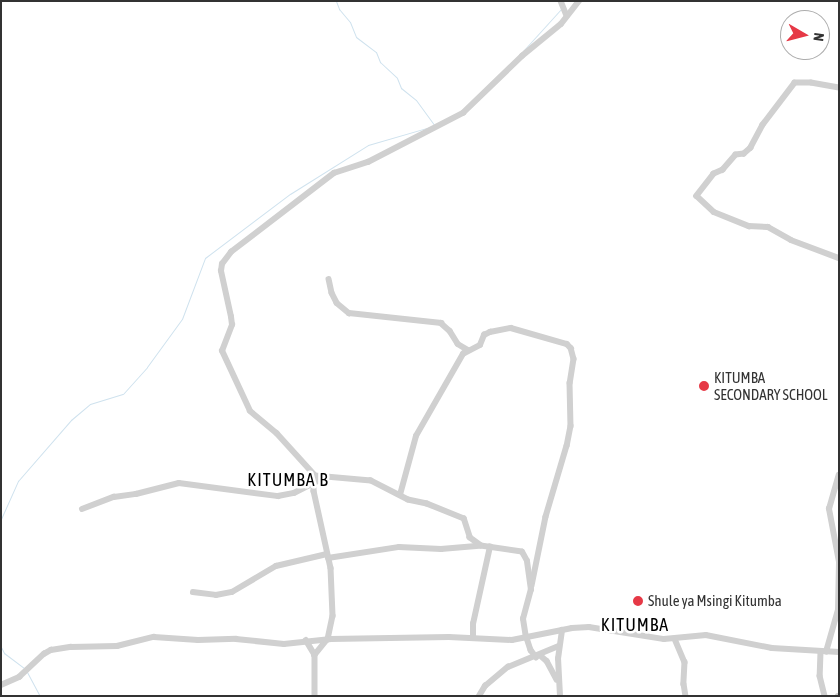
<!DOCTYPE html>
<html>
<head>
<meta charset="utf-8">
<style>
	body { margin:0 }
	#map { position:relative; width:840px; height:697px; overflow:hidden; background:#fff; font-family:"Asap Condensed",sans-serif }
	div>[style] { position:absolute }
	.stream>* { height:1px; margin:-0.5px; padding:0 0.5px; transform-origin:0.5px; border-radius:0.5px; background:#cfe2ee }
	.street>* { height:5.5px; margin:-2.75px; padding:0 2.75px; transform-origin:2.75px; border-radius:2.75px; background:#d0d0d0 }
	.dots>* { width:14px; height:14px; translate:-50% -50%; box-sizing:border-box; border:2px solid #fff; border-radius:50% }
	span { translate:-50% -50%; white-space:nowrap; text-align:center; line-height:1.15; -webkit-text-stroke:5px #fff; paint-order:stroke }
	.poi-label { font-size:15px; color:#333 }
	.left { translate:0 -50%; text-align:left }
	.quarter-label { font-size:18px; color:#000; letter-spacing:1px }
	.frame { position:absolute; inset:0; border:2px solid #333; pointer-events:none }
	.north { position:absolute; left:780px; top:10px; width:50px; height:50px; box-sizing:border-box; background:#fff; border:1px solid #adadad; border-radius:50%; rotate:98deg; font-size:14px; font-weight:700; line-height:20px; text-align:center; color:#333 }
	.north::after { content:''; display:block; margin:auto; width:18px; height:22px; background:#e63946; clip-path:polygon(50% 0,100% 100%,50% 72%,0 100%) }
</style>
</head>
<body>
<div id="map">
	<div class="stream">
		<i style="left:336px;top:1px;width:9px;rotate:69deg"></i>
		<i style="left:339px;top:9px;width:17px;rotate:50deg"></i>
		<i style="left:350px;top:22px;width:16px;rotate:68deg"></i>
		<i style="left:356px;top:37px;width:25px;rotate:37deg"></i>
		<i style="left:376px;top:52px;width:11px;rotate:68deg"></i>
		<i style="left:380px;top:62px;width:23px;rotate:43deg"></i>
		<i style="left:397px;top:78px;width:11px;rotate:68deg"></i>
		<i style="left:401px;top:88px;width:19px;rotate:39deg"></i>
		<i style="left:416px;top:100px;width:31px;rotate:54deg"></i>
		<i style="left:523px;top:51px;width:58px;rotate:-47.8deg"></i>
		<i style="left:1px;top:519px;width:42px;rotate:-65.9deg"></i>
		<i style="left:18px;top:481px;width:81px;rotate:-49deg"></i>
		<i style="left:71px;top:420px;width:25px;rotate:-40deg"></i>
		<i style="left:90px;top:404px;width:34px;rotate:-17deg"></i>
		<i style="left:123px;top:394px;width:36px;rotate:-48deg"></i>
		<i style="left:147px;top:367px;width:59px;rotate:-53.9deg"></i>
		<i style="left:182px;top:319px;width:65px;rotate:-69.3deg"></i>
		<i style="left:205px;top:258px;width:106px;rotate:-37deg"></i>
		<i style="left:290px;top:194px;width:92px;rotate:-32.1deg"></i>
		<i style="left:368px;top:145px;width:65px;rotate:-16.2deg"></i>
		<i style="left:1px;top:647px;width:7px;rotate:63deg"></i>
		<i style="left:4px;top:653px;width:26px;rotate:37deg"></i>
		<i style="left:27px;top:672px;width:27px;rotate:62deg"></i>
	</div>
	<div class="street">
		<i style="left:561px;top:1px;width:16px;rotate:68deg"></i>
		<i style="left:839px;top:88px;width:28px;rotate:-170deg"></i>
		<i style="left:811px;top:83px;width:16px;rotate:180deg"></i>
		<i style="left:795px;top:83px;width:53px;rotate:127.3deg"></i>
		<i style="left:763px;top:125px;width:26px;rotate:118deg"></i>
		<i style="left:751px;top:148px;width:9px;rotate:139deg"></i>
		<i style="left:744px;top:154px;width:8px;rotate:173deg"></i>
		<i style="left:736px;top:155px;width:20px;rotate:131deg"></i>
		<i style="left:723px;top:170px;width:10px;rotate:156deg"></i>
		<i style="left:714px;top:174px;width:28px;rotate:128deg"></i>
		<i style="left:697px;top:196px;width:23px;rotate:43deg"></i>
		<i style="left:714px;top:212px;width:38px;rotate:22deg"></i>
		<i style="left:749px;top:226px;width:19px;rotate:3deg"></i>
		<i style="left:768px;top:227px;width:26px;rotate:29deg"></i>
		<i style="left:791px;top:240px;width:51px;rotate:20.6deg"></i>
		<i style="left:329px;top:279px;width:14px;rotate:78deg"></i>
		<i style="left:332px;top:293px;width:11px;rotate:63deg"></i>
		<i style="left:337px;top:303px;width:16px;rotate:40deg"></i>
		<i style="left:349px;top:313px;width:93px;rotate:6.2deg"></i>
		<i style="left:441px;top:323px;width:12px;rotate:42deg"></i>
		<i style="left:450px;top:331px;width:15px;rotate:58deg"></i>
		<i style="left:458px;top:344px;width:12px;rotate:31deg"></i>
		<i style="left:314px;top:481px;width:10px;rotate:90deg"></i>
		<i style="left:314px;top:491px;width:79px;rotate:77.6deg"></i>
		<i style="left:331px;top:568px;width:48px;rotate:87.6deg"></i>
		<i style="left:333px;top:616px;width:24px;rotate:102deg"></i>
		<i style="left:328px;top:639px;width:21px;rotate:129deg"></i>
		<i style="left:400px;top:495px;width:61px;rotate:-74.8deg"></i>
		<i style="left:416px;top:436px;width:95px;rotate:-60.2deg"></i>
		<i style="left:463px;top:354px;width:19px;rotate:-28deg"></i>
		<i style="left:480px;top:345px;width:11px;rotate:-68deg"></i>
		<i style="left:484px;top:335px;width:7px;rotate:-27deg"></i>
		<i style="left:490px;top:332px;width:21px;rotate:-11deg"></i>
		<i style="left:511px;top:328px;width:58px;rotate:15.9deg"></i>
		<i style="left:567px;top:344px;width:6px;rotate:45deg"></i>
		<i style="left:571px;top:348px;width:11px;rotate:75deg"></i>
		<i style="left:574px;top:359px;width:24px;rotate:99deg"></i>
		<i style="left:570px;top:383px;width:43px;rotate:88.7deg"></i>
		<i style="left:571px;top:426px;width:20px;rotate:101deg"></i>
		<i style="left:567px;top:446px;width:74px;rotate:106.5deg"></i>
		<i style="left:546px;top:517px;width:70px;rotate:101.5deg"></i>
		<i style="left:82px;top:509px;width:34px;rotate:-21deg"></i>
		<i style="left:114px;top:497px;width:22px;rotate:-8deg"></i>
		<i style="left:136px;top:494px;width:44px;rotate:-14.3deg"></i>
		<i style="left:179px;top:483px;width:100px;rotate:7.5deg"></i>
		<i style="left:278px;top:496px;width:16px;rotate:-11deg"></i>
		<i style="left:294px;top:493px;width:33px;rotate:-27deg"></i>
		<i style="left:328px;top:558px;width:72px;rotate:-8.8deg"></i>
		<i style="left:399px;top:547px;width:42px;rotate:2.7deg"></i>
		<i style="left:441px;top:549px;width:38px;rotate:-5deg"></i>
		<i style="left:193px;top:592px;width:23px;rotate:7deg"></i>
		<i style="left:216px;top:595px;width:16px;rotate:-11deg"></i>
		<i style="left:232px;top:592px;width:51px;rotate:-30.6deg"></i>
		<i style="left:276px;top:566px;width:52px;rotate:-13.2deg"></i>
		<i style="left:473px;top:638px;width:14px;rotate:-90deg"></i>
		<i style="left:473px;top:624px;width:79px;rotate:-77.6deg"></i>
		<i style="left:526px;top:638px;width:19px;rotate:-99deg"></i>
		<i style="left:523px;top:619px;width:30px;rotate:-75deg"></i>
		<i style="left:531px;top:590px;width:29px;rotate:-98deg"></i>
		<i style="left:527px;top:561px;width:10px;rotate:-119deg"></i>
		<i style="left:522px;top:552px;width:41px;rotate:-171.7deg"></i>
		<i style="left:481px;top:546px;width:14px;rotate:-144deg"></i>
		<i style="left:470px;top:538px;width:20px;rotate:-108deg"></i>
		<i style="left:464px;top:519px;width:40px;rotate:-158deg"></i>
		<i style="left:427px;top:504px;width:19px;rotate:-168deg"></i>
		<i style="left:408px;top:500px;width:42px;rotate:-152.8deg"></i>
		<i style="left:371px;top:481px;width:56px;rotate:-174.9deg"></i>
		<i style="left:315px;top:476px;width:57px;rotate:-132.1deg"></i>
		<i style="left:277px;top:434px;width:35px;rotate:-140deg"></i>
		<i style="left:250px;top:411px;width:66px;rotate:-115deg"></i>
		<i style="left:222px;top:351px;width:28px;rotate:-69deg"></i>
		<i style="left:232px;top:325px;width:8px;rotate:-97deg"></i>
		<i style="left:231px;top:317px;width:47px;rotate:-102.3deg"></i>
		<i style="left:221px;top:271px;width:7px;rotate:-82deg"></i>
		<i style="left:222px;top:264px;width:15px;rotate:-53deg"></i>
		<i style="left:231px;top:252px;width:130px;rotate:-37.5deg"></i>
		<i style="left:334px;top:173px;width:36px;rotate:-18deg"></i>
		<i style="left:368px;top:162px;width:107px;rotate:-27.3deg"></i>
		<i style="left:463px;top:113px;width:82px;rotate:-44deg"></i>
		<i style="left:522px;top:56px;width:50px;rotate:-39.4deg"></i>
		<i style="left:561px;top:24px;width:29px;rotate:-52deg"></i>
		<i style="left:527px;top:638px;width:13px;rotate:72deg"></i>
		<i style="left:531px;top:650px;width:9px;rotate:54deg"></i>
		<i style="left:675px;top:639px;width:25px;rotate:67deg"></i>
		<i style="left:685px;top:662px;width:22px;rotate:93deg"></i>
		<i style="left:684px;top:684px;width:12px;rotate:81deg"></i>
		<i style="left:306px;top:640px;width:17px;rotate:59deg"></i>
		<i style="left:315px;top:655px;width:41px;rotate:90deg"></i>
		<i style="left:821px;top:652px;width:24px;rotate:92deg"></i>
		<i style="left:820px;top:676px;width:21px;rotate:76deg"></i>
		<i style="left:826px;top:652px;width:44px;rotate:-74.1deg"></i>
		<i style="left:838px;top:610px;width:48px;rotate:-88.8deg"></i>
		<i style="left:839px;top:562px;width:54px;rotate:-100.7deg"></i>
		<i style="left:829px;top:509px;width:35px;rotate:-74deg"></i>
		<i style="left:540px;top:655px;width:9px;rotate:41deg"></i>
		<i style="left:547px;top:661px;width:21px;rotate:62deg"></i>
		<i style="left:1px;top:685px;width:20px;rotate:-24deg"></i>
		<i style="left:19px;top:677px;width:34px;rotate:-43deg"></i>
		<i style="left:44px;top:654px;width:8px;rotate:-30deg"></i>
		<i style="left:51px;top:650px;width:20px;rotate:-9deg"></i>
		<i style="left:71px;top:647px;width:46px;rotate:-1.2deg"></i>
		<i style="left:117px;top:646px;width:38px;rotate:-14deg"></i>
		<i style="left:154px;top:637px;width:44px;rotate:3.9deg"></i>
		<i style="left:198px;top:640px;width:38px;rotate:-2deg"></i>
		<i style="left:236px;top:639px;width:48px;rotate:5.9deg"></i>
		<i style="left:284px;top:644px;width:47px;rotate:-6.1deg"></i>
		<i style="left:331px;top:639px;width:118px;rotate:-1deg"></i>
		<i style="left:449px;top:637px;width:63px;rotate:2.7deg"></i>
		<i style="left:512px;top:640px;width:61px;rotate:-11.3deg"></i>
		<i style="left:572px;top:628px;width:17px;rotate:-3deg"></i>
		<i style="left:589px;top:627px;width:76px;rotate:9.1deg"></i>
		<i style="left:664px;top:639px;width:42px;rotate:-5.4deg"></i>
		<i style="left:706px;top:635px;width:67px;rotate:11.1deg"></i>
		<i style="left:772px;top:648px;width:67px;rotate:3.4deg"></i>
		<i style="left:479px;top:696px;width:12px;rotate:-59deg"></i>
		<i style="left:485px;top:686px;width:30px;rotate:-40deg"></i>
		<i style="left:508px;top:667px;width:55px;rotate:-22.4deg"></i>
		<i style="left:560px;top:696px;width:37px;rotate:-93deg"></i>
		<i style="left:558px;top:659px;width:29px;rotate:-82deg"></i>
		<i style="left:838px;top:696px;width:1px"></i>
	</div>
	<div class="dots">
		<i style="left:704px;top:386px;background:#e63946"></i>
		<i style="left:638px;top:601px;background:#e63946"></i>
	</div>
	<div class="poi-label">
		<span class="left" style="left:714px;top:386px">KITUMBA<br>SECONDARY SCHOOL</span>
		<span class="left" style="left:648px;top:601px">Shule ya Msingi Kitumba</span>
	</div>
	<div class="quarter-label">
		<span style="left:288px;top:480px">KITUMBA B</span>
		<span style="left:635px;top:625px">KITUMBA</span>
	</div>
	<div class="frame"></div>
	<div class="north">N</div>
</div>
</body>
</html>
